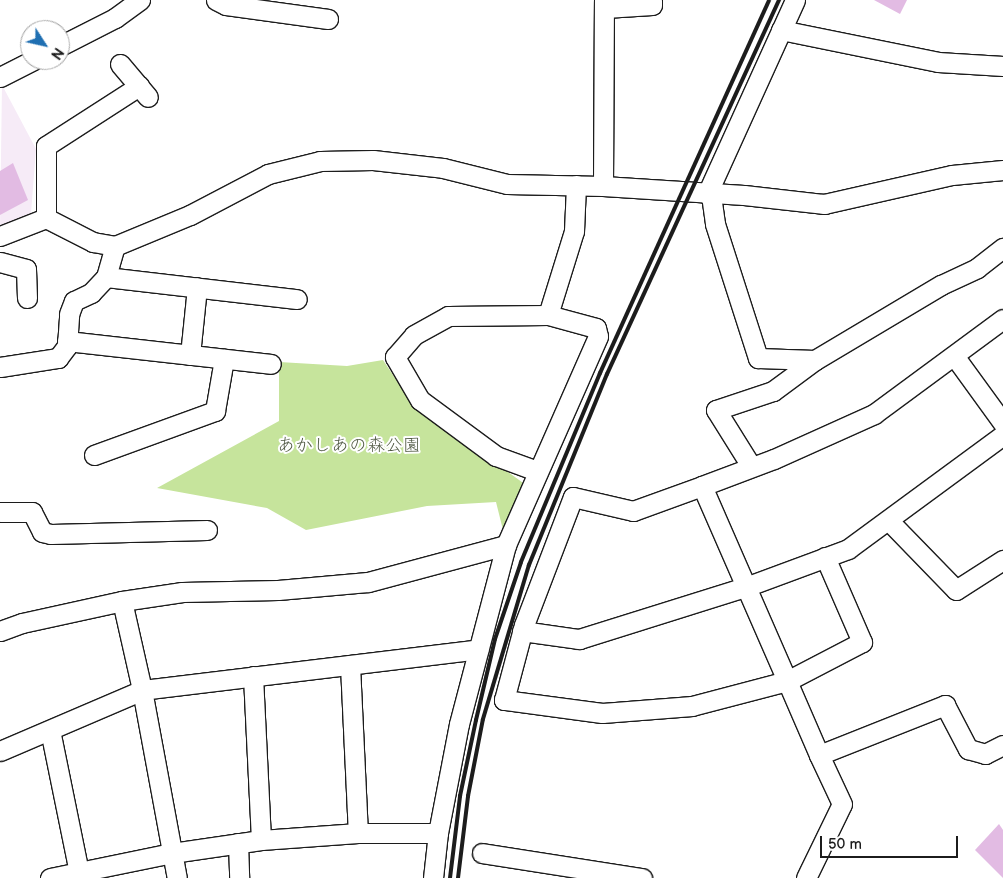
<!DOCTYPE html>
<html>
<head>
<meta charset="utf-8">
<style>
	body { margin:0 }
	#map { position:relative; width:1003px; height:878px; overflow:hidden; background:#fff; font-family:"Balsamiq Sans","Klee One",sans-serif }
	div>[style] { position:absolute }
	.built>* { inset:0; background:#f6ebf7 }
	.green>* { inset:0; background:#c6e49c }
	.building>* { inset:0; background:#e2bbe3 }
	.roads { filter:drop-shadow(1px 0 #1c1c1c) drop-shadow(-1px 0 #1c1c1c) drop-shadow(0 1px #1c1c1c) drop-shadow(0 -1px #1c1c1c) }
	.minor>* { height:19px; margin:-9.5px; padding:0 9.5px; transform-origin:9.5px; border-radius:9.5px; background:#fff }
	.rail>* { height:4px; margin:-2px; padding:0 2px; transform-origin:2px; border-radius:2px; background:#1c1c1c }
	span { translate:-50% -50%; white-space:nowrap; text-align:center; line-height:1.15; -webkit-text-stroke:4px #fff; paint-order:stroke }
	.park-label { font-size:18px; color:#4f5842 }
	.north { position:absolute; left:20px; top:20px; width:50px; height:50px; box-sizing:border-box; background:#fff; border:1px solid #a4a4a4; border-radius:50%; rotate:125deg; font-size:14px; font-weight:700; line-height:20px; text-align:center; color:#1c1c1c }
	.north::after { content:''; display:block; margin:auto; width:18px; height:22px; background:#1f6fb2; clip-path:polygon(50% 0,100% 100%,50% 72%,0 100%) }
	.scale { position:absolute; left:820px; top:836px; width:138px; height:22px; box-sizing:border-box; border:2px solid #1c1c1c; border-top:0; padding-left:6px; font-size:15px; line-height:18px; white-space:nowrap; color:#1c1c1c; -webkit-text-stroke:4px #fff; paint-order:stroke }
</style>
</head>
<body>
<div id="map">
	<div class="built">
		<i style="clip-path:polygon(2px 85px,36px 149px,31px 213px,0 227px)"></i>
	</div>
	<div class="green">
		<i style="clip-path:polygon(383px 360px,411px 402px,526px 485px,503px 530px,496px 502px,427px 506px,306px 530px,267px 508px,157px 488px,279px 421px,279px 362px,347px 366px)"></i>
	</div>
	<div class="building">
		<i style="clip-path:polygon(874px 0,907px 0,900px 14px)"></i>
		<i style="clip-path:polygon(13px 163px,28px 200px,0 215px,0 171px)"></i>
		<i style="clip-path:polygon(999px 824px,1003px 830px,1003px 878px,975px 850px)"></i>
	</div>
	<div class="roads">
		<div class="minor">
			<i style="left:216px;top:0;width:11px;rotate:27deg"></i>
			<i style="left:226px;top:5px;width:103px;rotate:7.8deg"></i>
			<i style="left:605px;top:8px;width:47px;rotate:-3.7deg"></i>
			<i style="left:652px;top:5px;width:5px;rotate:-90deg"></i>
			<i style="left:781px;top:30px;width:160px;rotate:11.5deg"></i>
			<i style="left:938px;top:62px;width:65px;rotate:3.5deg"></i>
			<i style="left:60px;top:46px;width:62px;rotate:-27deg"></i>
			<i style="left:115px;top:18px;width:31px;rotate:-36deg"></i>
			<i style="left:120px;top:64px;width:43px;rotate:49.7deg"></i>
			<i style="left:0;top:77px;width:37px;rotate:-27deg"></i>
			<i style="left:603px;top:186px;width:186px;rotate:-89.7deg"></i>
			<i style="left:707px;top:194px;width:213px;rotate:-65.6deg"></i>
			<i style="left:711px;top:195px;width:29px;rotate:82deg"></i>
			<i style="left:715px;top:224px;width:141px;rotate:72.2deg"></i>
			<i style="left:758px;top:358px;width:57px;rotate:2deg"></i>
			<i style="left:815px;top:360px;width:147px;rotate:-30.8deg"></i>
			<i style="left:941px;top:285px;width:40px;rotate:-25deg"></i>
			<i style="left:977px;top:268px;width:33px;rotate:-38deg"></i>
			<i style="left:46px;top:218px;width:72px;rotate:-90deg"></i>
			<i style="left:46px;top:146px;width:111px;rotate:-32.8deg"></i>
			<i style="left:0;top:236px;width:49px;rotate:-21.4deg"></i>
			<i style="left:46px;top:218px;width:53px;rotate:27.1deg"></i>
			<i style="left:93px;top:242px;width:22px;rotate:10deg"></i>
			<i style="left:0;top:262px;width:27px;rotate:15deg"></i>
			<i style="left:26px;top:269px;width:29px;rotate:88deg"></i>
			<i style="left:106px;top:277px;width:192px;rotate:6.6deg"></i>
			<i style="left:67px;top:341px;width:205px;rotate:6.4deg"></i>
			<i style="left:190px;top:355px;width:68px;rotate:-84.1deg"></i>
			<i style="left:955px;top:357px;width:82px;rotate:54deg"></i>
			<i style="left:0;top:367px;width:59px;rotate:-8.8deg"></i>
			<i style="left:58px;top:358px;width:15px;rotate:-53deg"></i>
			<i style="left:67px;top:346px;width:32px;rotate:-86deg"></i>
			<i style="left:69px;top:314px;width:14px;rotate:-69deg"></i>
			<i style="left:74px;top:301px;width:19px;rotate:-25deg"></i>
			<i style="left:91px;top:293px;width:22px;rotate:-47deg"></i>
			<i style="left:106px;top:277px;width:32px;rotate:-74deg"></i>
			<i style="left:115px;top:246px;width:81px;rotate:-22.5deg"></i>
			<i style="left:190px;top:215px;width:88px;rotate:-27.7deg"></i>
			<i style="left:268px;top:174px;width:54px;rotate:-14deg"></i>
			<i style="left:320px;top:161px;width:53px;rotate:-1.1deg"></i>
			<i style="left:373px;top:160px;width:70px;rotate:6.5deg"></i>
			<i style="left:443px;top:168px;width:66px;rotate:14deg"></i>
			<i style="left:507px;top:184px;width:96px;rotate:1.2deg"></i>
			<i style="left:603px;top:186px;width:141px;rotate:3.7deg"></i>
			<i style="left:744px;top:195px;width:81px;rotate:6.4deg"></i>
			<i style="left:824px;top:204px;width:131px;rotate:-12.8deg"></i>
			<i style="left:952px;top:175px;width:51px;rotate:-5.6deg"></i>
			<i style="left:94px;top:455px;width:129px;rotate:-20deg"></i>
			<i style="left:215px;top:411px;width:53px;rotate:-80.2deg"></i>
			<i style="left:751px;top:466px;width:66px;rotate:-122deg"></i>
			<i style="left:716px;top:410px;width:60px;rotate:-18.4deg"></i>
			<i style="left:773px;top:391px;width:52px;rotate:-36.4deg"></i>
			<i style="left:537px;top:471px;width:44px;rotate:-159.9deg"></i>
			<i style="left:496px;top:456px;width:94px;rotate:-143.6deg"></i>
			<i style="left:420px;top:400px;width:50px;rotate:-120.2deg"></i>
			<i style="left:395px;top:357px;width:29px;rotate:-49deg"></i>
			<i style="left:414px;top:335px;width:39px;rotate:-29deg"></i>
			<i style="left:448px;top:316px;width:100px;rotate:-0.6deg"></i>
			<i style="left:702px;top:486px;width:213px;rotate:66.4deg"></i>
			<i style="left:787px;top:681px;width:98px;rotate:165.3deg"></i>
			<i style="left:692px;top:706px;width:90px;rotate:175.6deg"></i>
			<i style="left:602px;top:713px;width:99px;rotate:-172.4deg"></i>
			<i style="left:504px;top:700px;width:78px;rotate:-75.1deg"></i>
			<i style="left:524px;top:625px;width:137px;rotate:-69.1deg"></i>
			<i style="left:573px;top:497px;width:62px;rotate:13.1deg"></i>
			<i style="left:633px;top:511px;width:73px;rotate:-19.9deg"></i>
			<i style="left:702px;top:486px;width:77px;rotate:-20.6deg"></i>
			<i style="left:774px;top:459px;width:110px;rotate:-24.2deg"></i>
			<i style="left:874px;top:414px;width:160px;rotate:-36.4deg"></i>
			<i style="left:0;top:512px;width:32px"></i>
			<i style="left:32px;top:512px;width:22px;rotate:63deg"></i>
			<i style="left:42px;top:532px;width:9px;rotate:13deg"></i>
			<i style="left:51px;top:534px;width:156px;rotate:-1.5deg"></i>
			<i style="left:889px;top:521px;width:96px;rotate:45.8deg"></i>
			<i style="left:956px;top:590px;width:56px;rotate:-32.6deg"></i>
			<i style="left:825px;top:557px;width:93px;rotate:66.5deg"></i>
			<i style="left:862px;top:642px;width:85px;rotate:152.5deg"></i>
			<i style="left:787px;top:681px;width:81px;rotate:66.6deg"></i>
			<i style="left:819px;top:755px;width:136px;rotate:-21.6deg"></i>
			<i style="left:945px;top:705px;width:50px;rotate:62.4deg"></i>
			<i style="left:968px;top:749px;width:18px;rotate:16deg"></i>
			<i style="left:985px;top:754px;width:20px;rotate:-27deg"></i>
			<i style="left:122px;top:601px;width:91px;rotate:77.3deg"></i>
			<i style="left:142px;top:690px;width:191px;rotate:79.5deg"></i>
			<i style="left:0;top:631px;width:23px;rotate:-20deg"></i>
			<i style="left:22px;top:623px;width:102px;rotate:-12.4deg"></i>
			<i style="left:122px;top:601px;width:61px;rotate:-8.5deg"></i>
			<i style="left:182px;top:592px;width:96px;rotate:-1.2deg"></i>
			<i style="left:278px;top:590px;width:90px;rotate:-5.1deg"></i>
			<i style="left:368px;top:582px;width:143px;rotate:-15deg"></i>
			<i style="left:522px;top:631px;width:58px;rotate:8deg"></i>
			<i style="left:579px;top:639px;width:177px;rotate:-17.4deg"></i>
			<i style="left:748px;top:586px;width:107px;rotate:-20.3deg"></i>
			<i style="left:848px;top:549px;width:192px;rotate:-36.3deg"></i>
			<i style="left:350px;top:665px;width:168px;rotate:87.3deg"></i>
			<i style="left:253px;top:676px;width:164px;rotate:87.2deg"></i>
			<i style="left:50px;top:730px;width:151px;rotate:78.5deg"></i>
			<i style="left:0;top:751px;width:155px;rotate:-23.2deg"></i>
			<i style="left:142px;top:690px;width:339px;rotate:-6.9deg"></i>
			<i style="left:238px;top:843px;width:35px;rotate:88deg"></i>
			<i style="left:482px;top:853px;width:162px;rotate:8.9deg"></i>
			<i style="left:50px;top:878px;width:125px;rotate:-11.6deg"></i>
			<i style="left:172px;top:853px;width:90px;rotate:-8.3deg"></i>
			<i style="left:261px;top:840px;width:97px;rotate:-4.1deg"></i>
			<i style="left:358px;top:833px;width:80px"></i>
			<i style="left:433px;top:878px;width:45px;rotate:-83.7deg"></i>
			<i style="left:438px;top:833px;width:111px;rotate:-79.1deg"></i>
			<i style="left:459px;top:724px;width:185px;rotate:-75.3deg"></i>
			<i style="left:506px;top:545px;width:228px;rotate:-66.2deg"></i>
			<i style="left:598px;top:336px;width:8px;rotate:-104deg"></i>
			<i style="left:596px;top:328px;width:50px;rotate:-164.8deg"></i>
			<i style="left:548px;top:315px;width:88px;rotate:-72.8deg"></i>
			<i style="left:574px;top:231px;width:46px;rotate:-87.5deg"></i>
			<i style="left:806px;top:878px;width:82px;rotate:-64.1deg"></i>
			<i style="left:842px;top:804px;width:54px;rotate:-115.1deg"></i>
		</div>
	</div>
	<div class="rail">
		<i style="left:450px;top:878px;width:83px;rotate:-83deg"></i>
		<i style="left:460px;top:796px;width:78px;rotate:-78.1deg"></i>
		<i style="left:476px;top:720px;width:83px;rotate:-76.8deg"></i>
		<i style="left:495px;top:639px;width:81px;rotate:-71.3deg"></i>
		<i style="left:521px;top:562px;width:205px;rotate:-67.3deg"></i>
		<i style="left:600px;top:373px;width:409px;rotate:-65.6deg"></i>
		<i style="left:458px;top:878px;width:83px;rotate:-83deg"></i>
		<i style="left:468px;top:796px;width:78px;rotate:-79deg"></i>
		<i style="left:483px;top:719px;width:161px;rotate:-73.4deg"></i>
		<i style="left:529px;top:565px;width:206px;rotate:-67.8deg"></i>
		<i style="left:607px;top:374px;width:412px;rotate:-65.3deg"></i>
	</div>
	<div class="park-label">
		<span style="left:349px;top:446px">あかしあの森公園</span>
	</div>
	<div class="north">N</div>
	<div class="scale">50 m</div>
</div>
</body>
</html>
